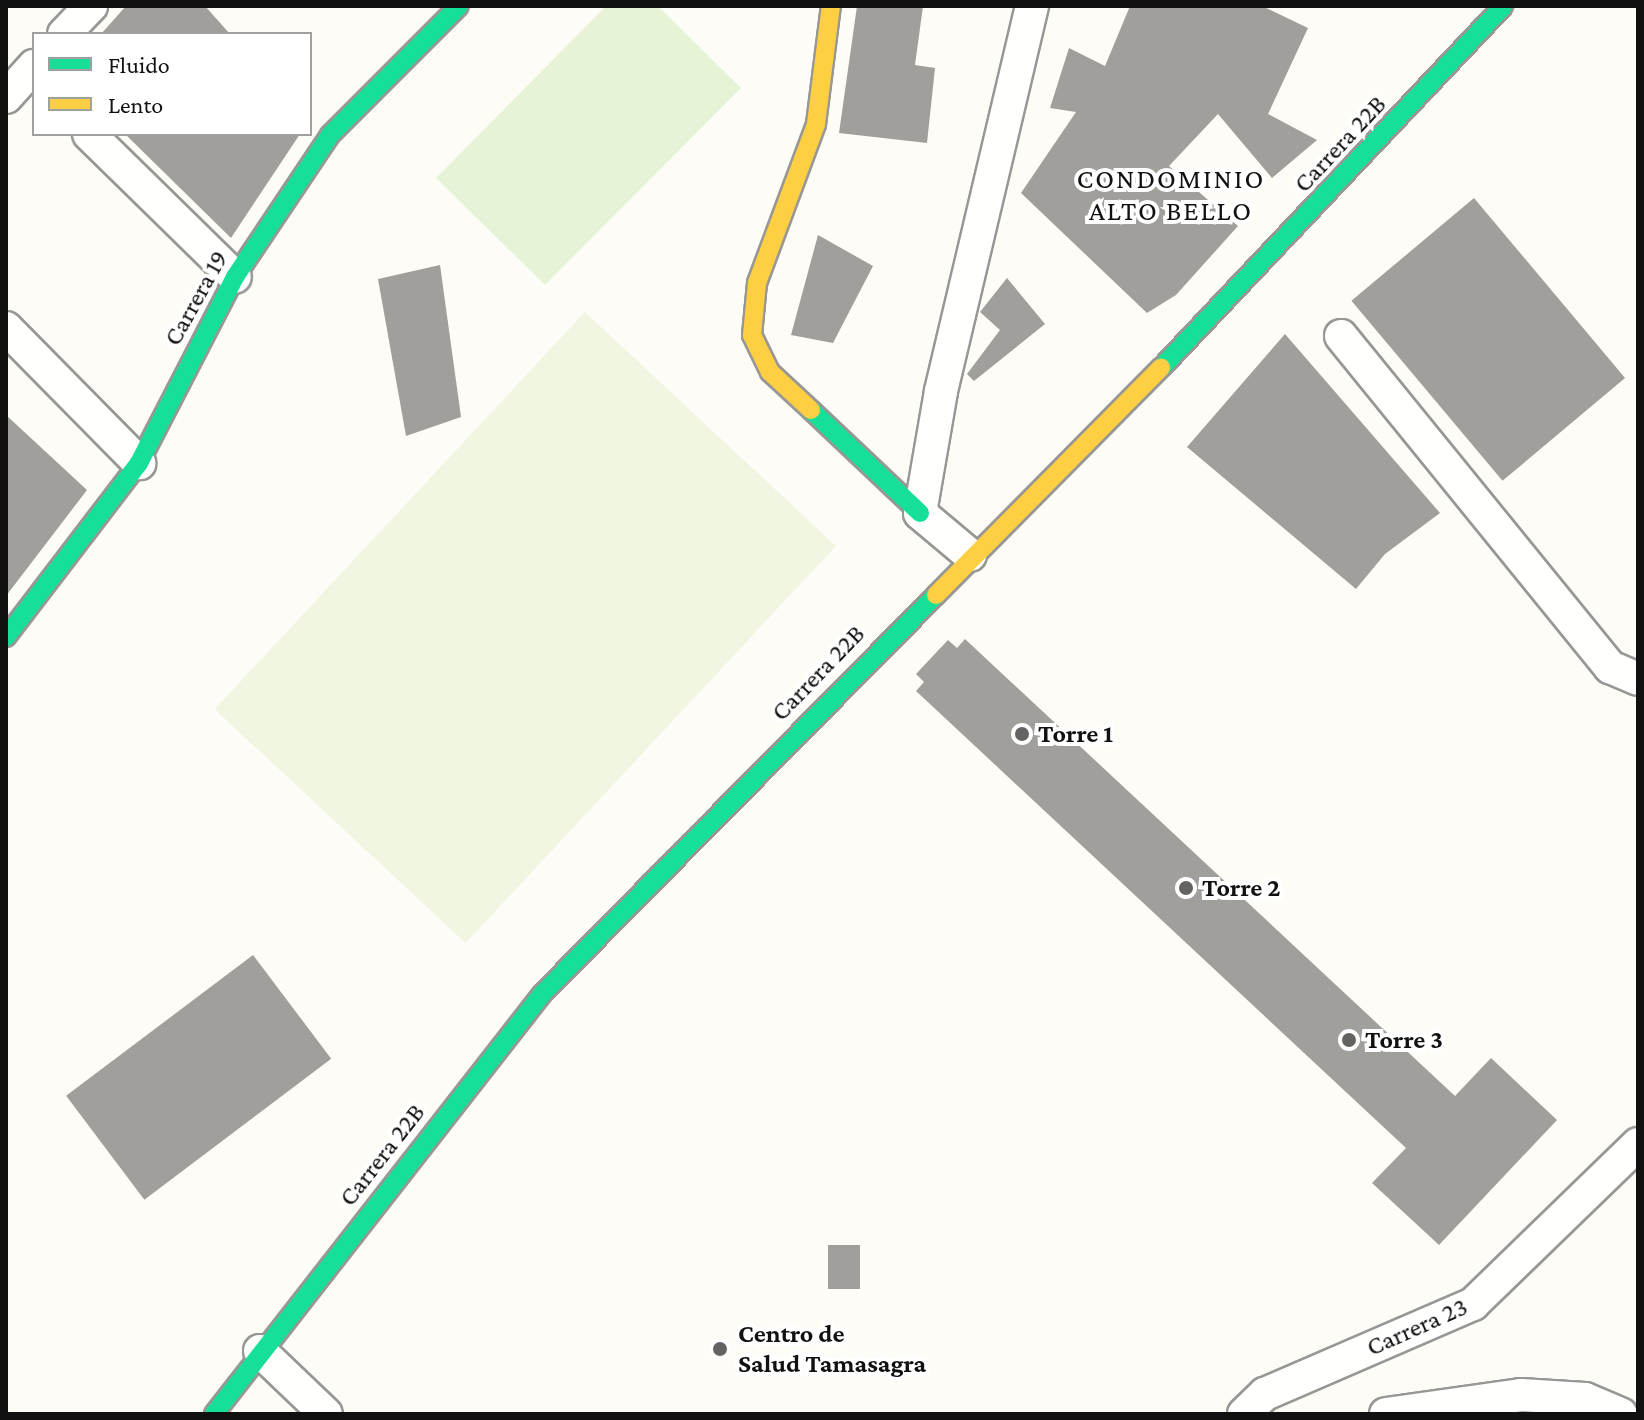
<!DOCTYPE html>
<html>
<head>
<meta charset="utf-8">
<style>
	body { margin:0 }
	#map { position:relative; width:1644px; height:1420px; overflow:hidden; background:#fdfcf7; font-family:"Crimson Pro",serif }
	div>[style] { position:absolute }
	.green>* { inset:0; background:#e7f3d7 }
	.pitch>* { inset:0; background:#f0f6e1; transform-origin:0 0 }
	.building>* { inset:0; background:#a19f9c; transform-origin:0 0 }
	.roads { filter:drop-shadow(2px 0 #979795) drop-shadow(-2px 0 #979795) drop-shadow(0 2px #979795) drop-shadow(0 -2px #979795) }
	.street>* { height:32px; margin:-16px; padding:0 16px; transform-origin:16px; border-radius:16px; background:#fffffe }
	.fast>* { height:18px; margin:-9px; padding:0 9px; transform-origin:9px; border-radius:9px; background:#16e098 }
	.slow>* { height:18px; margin:-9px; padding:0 9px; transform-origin:9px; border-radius:9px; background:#ffcf43 }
	.dots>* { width:22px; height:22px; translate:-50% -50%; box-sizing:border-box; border:4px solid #fff; border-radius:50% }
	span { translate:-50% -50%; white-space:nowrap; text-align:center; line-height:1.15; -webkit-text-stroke:8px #fff; paint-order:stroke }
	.street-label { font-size:26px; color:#111 }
	.poi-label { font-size:26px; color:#111; font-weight:700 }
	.left { translate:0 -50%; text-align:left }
	.neighbourhood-label { font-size:28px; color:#111; letter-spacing:2px }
	.frame { position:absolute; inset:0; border:8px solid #111; pointer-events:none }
	.legend { position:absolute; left:32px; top:32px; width:280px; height:104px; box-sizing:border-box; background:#fff; border:2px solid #a0a0a0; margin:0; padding:10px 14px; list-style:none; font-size:24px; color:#111 }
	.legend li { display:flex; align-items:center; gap:16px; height:40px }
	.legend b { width:40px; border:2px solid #a0a0a0 }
</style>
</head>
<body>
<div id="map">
	<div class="green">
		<i style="clip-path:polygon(606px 6px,658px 6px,741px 88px,545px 285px,436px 178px)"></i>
	</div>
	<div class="pitch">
		<i style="left:585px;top:312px;width:343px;height:543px;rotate:43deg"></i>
	</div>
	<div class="building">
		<i style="clip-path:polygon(126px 6px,205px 6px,230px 34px,101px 34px)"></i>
		<i style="clip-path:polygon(857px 6px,923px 6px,915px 65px,935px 68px,927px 143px,839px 133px)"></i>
		<i style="clip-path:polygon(1130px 6px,1262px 6px,1308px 28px,1268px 114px,1317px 140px,1272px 178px,1218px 114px,1169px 166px,1238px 226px,1176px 295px,1147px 313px,1021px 193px,1076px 112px,1050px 108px,1069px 48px,1105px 66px)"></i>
		<i style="clip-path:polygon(125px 134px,300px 134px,231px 238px)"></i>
		<i style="left:1474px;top:198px;width:235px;height:160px;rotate:50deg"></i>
		<i style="clip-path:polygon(818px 235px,873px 266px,833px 343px,791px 335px)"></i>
		<i style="clip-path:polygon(440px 265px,461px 417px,406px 436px,378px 279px)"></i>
		<i style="clip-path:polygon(1007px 278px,1045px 324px,974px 381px,967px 374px,1000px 330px,980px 312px)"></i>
		<i style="clip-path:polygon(1285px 334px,1440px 513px,1385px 554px,1356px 589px,1187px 447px)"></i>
		<i style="clip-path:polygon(6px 415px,87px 490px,6px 596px)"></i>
		<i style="clip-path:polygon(965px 639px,1455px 1096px,1491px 1058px,1557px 1120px,1439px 1245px,1372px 1183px,1406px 1148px,916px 691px,924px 682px,916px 674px,948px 640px,957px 648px)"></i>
		<i style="left:253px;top:955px;width:130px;height:234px;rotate:53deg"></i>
		<i style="left:828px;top:1245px;width:32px;height:44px"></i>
	</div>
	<div class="roads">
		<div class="street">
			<i style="left:64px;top:34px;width:39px;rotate:-46deg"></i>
			<i style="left:6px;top:97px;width:42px;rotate:-47.9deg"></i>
			<i style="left:89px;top:134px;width:204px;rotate:44.4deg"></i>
			<i style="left:6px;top:328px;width:190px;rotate:45.4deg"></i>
			<i style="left:1341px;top:336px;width:427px;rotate:50.9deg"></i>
			<i style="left:1610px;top:667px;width:30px;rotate:23deg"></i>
			<i style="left:970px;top:555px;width:65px;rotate:-140deg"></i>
			<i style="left:920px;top:513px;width:124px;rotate:-80.2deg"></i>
			<i style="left:941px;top:391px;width:396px;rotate:-76.7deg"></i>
			<i style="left:260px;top:1351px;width:91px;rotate:43.7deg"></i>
			<i style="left:1244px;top:1414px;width:29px;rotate:-44deg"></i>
			<i style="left:1265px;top:1394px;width:227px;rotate:-23.4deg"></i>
			<i style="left:1473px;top:1304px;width:230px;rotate:-44.1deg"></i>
			<i style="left:1386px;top:1414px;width:136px;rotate:-8deg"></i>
			<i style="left:1521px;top:1395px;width:64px;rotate:3.6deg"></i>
			<i style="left:1585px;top:1399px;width:39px;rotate:23deg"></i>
		</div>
		<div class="fast">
			<i style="left:1161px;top:368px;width:498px;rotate:-46.6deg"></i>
			<i style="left:811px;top:410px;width:150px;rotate:43.4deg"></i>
			<i style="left:6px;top:637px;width:219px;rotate:-52.6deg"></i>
			<i style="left:139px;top:463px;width:209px;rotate:-62.7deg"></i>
			<i style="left:235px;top:277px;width:171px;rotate:-56.2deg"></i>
			<i style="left:330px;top:135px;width:182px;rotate:-45deg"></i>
			<i style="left:214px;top:1414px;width:533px;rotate:-52.01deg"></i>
			<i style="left:542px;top:994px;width:561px;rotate:-45.36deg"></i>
		</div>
		<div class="slow">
			<i style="left:811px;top:410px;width:56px;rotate:-137.2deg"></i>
			<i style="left:770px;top:372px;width:41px;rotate:-115.9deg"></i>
			<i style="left:752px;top:335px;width:52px;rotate:-84.5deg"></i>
			<i style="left:757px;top:283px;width:170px;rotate:-69.6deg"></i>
			<i style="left:816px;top:124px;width:119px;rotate:-82.8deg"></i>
			<i style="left:936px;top:595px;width:320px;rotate:-45.3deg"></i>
		</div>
	</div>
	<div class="dots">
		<i style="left:1022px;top:734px;background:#646362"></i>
		<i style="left:1186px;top:888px;background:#646362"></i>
		<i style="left:1349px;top:1040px;background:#646362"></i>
		<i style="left:720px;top:1349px;background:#646362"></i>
	</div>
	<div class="street-label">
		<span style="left:1340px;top:144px;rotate:-47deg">Carrera 22B</span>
		<span style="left:196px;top:298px;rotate:-61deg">Carrera 19</span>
		<span style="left:818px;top:673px;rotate:-46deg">Carrera 22B</span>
		<span style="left:382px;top:1155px;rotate:-52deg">Carrera 22B</span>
		<span style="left:1417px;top:1327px;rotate:-24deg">Carrera 23</span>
	</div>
	<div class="poi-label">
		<span class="left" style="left:1038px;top:734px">Torre 1</span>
		<span class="left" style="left:1202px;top:888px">Torre 2</span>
		<span class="left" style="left:1365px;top:1040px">Torre 3</span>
		<span class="left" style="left:738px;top:1349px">Centro de<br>Salud Tamasagra</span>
	</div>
	<div class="neighbourhood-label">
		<span style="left:1171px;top:195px">CONDOMINIO<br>ALTO BELLO</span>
	</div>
	<div class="frame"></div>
	<ul class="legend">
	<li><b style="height:10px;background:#16e098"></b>Fluido</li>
	<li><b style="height:10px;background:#ffcf43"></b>Lento</li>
	</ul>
</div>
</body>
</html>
